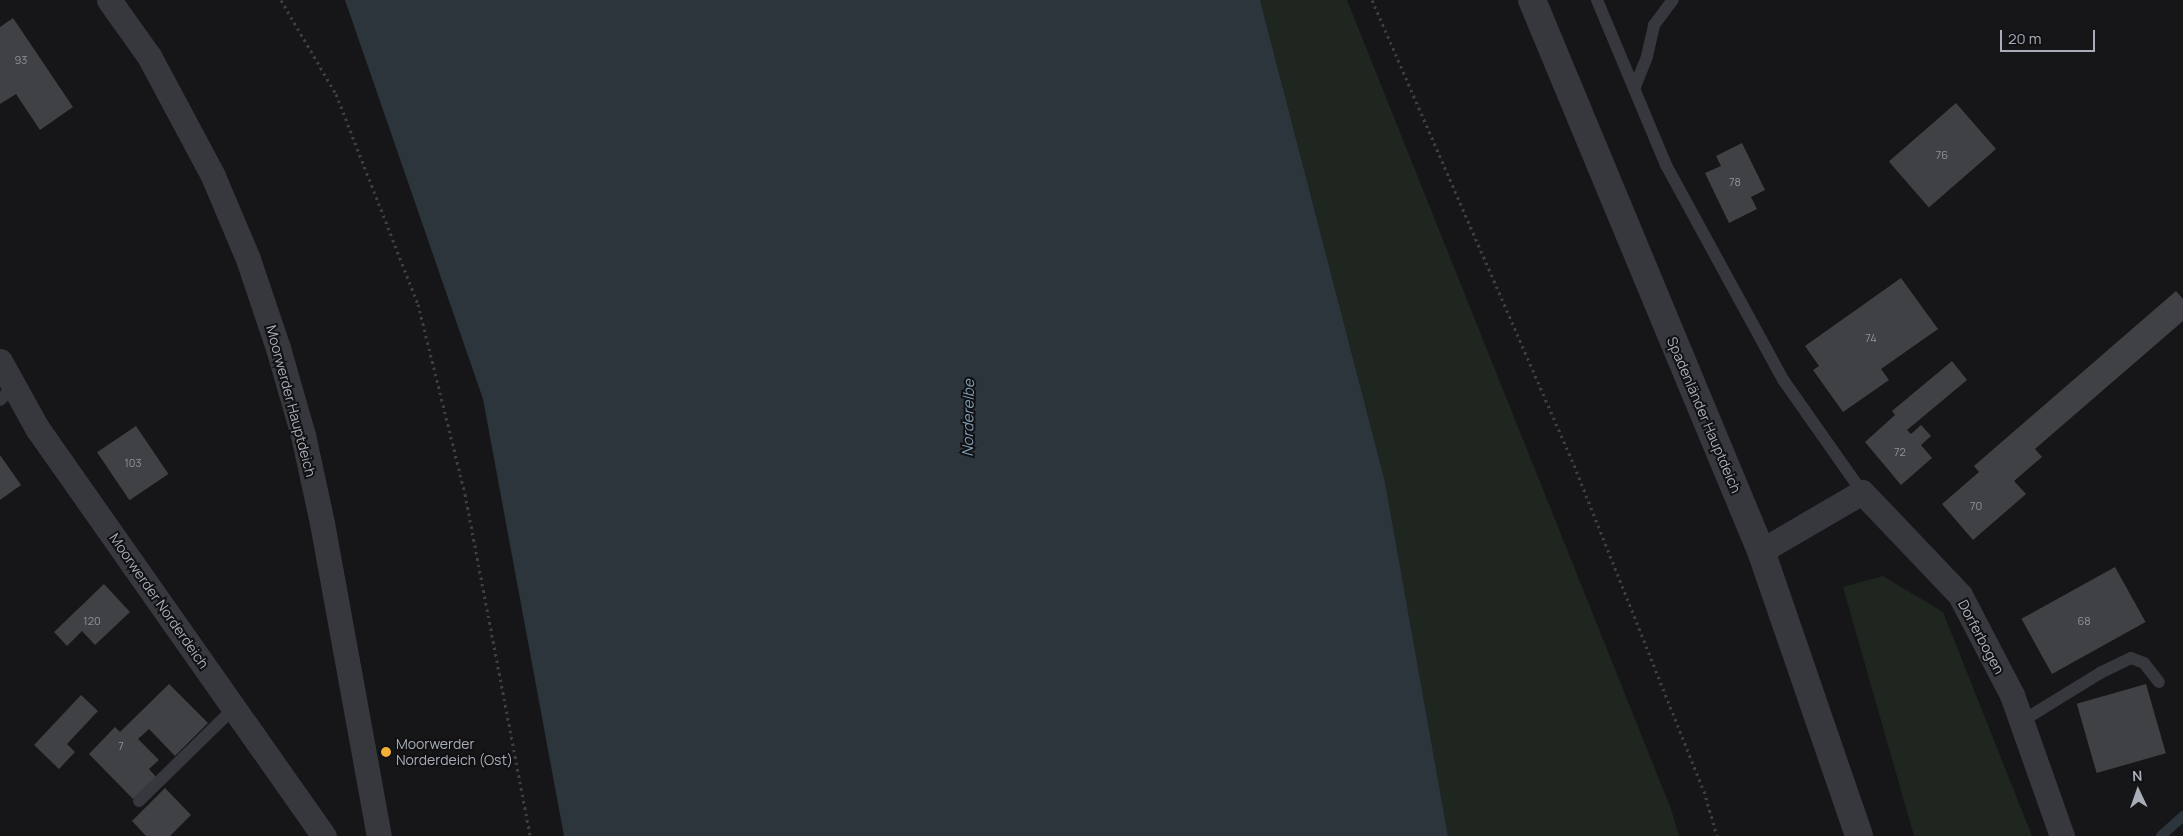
<!DOCTYPE html>
<html>
<head>
<meta charset="utf-8">
<style>
	body { margin:0 }
	#map { position:relative; width:2183px; height:836px; overflow:hidden; background:#161618; font-family:Manrope,sans-serif }
	div>[style] { position:absolute }
	.green>* { inset:0; background:#1e261f }
	.water>* { inset:0; background:#2c353c }
	.stream>* { height:10px; margin:-5px; padding:0 5px; transform-origin:5px; border-radius:5px; background:#2c353c }
	.building>* { inset:0; background:#404145; transform-origin:0 0 }
	.path>* { height:3px; margin-top:-1.5px; transform-origin:0; background:repeating-linear-gradient(90deg,#3d3f44 0 2.5px,transparent 0 6.5px) }
	.service>* { height:12px; margin:-6px; padding:0 6px; transform-origin:6px; border-radius:6px; background:#37383d }
	.minor>* { height:25px; margin:-12.5px; padding:0 12.5px; transform-origin:12.5px; border-radius:12.5px; background:#37383d }
	.tertiary>* { height:28px; margin:-14px; padding:0 14px; transform-origin:14px; border-radius:14px; background:#37383d }
	.dots>* { width:14px; height:14px; translate:-50% -50%; box-sizing:border-box; border:2px solid #111113; border-radius:50% }
	span { translate:-50% -50%; white-space:nowrap; text-align:center; line-height:1.15; -webkit-text-stroke:4px #111113; paint-order:stroke }
	.number-label { font-size:11px; color:#8e929b }
	.number-label span { -webkit-text-stroke-width:0 }
	.street-label { font-size:14px; color:#a8adb8 }
	.poi-label { font-size:14px; color:#a8adb8 }
	.left { translate:0 -50%; text-align:left }
	.water-label { font-size:15px; color:#7f9bb3; font-style:italic }
	.north { position:absolute; left:2113px; top:766px; width:50px; height:50px; -webkit-text-stroke:4px #111113; paint-order:stroke; rotate:357deg; font-size:14px; font-weight:700; line-height:20px; text-align:center; color:#a8adb8 }
	.north::after { content:''; display:block; margin:auto; width:18px; height:22px; background:#a8adb8; clip-path:polygon(50% 0,100% 100%,50% 72%,0 100%) }
	.scale { position:absolute; left:2000px; top:30px; width:95px; height:22px; box-sizing:border-box; border:2px solid #a8adb8; border-top:0; padding-left:6px; font-size:15px; line-height:18px; white-space:nowrap; color:#a8adb8; -webkit-text-stroke:4px #111113; paint-order:stroke }
</style>
</head>
<body>
<div id="map">
	<div class="green">
		<i style="clip-path:polygon(1260px 0,1347px 0,1671px 809px,1679px 836px,1448px 836px,1385px 482px)"></i>
		<i style="clip-path:polygon(1883px 576px,1943px 612px,2032px 836px,1914px 836px,1843px 587px)"></i>
	</div>
	<div class="water">
		<i style="clip-path:polygon(345px 0,1260px 0,1385px 482px,1448px 836px,564px 836px,483px 399px)"></i>
	</div>
	<div class="stream">
		<i style="left:2161px;top:836px;width:30px;rotate:-42deg"></i>
	</div>
	<div class="building">
		<i style="clip-path:polygon(13px 18px,73px 107px,40px 130px,16px 94px,0 104px,0 27px)"></i>
		<i style="left:1956px;top:103px;width:61px;height:89px;rotate:49deg"></i>
		<i style="clip-path:polygon(1742px 143px,1765px 190px,1751px 197px,1757px 209px,1729px 223px,1705px 173px,1721px 166px,1716px 156px)"></i>
		<i style="clip-path:polygon(1901px 278px,1938px 329px,1881px 369px,1889px 380px,1843px 412px,1813px 370px,1819px 366px,1805px 346px)"></i>
		<i style="clip-path:polygon(2176px 291px,2183px 299px,2183px 321px,2035px 449px,2042px 457px,2014px 481px,2026px 494px,1973px 540px,1942px 504px,1979px 472px,1974px 466px)"></i>
		<i style="clip-path:polygon(1952px 361px,1967px 380px,1907px 430px,1911px 434px,1921px 425px,1931px 436px,1921px 445px,1932px 458px,1901px 485px,1865px 442px,1895px 415px,1892px 411px)"></i>
		<i style="left:136px;top:426px;width:58px;height:47px;rotate:56deg"></i>
		<i style="clip-path:polygon(0 455px,21px 485px,0 500px)"></i>
		<i style="left:2115px;top:567px;width:63px;height:107px;rotate:61deg"></i>
		<i style="clip-path:polygon(104px 584px,130px 612px,95px 645px,82px 631px,67px 646px,54px 632px)"></i>
		<i style="clip-path:polygon(169px 684px,208px 723px,175px 756px,149px 729px,138px 739px,159px 760px,149px 769px,156px 777px,133px 799px,89px 754px,115px 727px,120px 732px)"></i>
		<i style="left:2146px;top:684px;width:72px;height:72px;rotate:74deg"></i>
		<i style="clip-path:polygon(81px 695px,98px 711px,67px 744px,75px 752px,59px 769px,34px 745px)"></i>
		<i style="clip-path:polygon(165px 788px,191px 815px,170px 836px,146px 836px,132px 821px)"></i>
	</div>
	<div class="path">
		<i style="left:281px;top:0;width:109px;rotate:59.7deg"></i>
		<i style="left:336px;top:94px;width:225px;rotate:68.7deg"></i>
		<i style="left:418px;top:304px;width:196px;rotate:76.1deg"></i>
		<i style="left:465px;top:494px;width:348px;rotate:79.2deg"></i>
		<i style="left:1372px;top:0;width:507px;rotate:66.52deg"></i>
		<i style="left:1574px;top:465px;width:351px;rotate:68.3deg"></i>
		<i style="left:1704px;top:791px;width:47px;rotate:73.9deg"></i>
	</div>
	<div class="service">
		<i style="left:1597px;top:0;width:179px;rotate:67.3deg"></i>
		<i style="left:1666px;top:165px;width:246px;rotate:61.4deg"></i>
		<i style="left:1784px;top:381px;width:136px;rotate:54.9deg"></i>
		<i style="left:1634px;top:89px;width:35px;rotate:-68deg"></i>
		<i style="left:1647px;top:56px;width:32px;rotate:-77deg"></i>
		<i style="left:1654px;top:25px;width:31px;rotate:-53deg"></i>
		<i style="left:0;top:400px;width:20px;rotate:-45deg"></i>
		<i style="left:2022px;top:721px;width:92px;rotate:-31.6deg"></i>
		<i style="left:2100px;top:673px;width:34px;rotate:-26deg"></i>
		<i style="left:2131px;top:658px;width:14px;rotate:21deg"></i>
		<i style="left:2144px;top:663px;width:24px;rotate:52deg"></i>
		<i style="left:139px;top:801px;width:133px;rotate:-44.4deg"></i>
	</div>
	<div class="minor">
		<i style="left:109px;top:0;width:69px;rotate:54.5deg"></i>
		<i style="left:149px;top:56px;width:136px;rotate:61.9deg"></i>
		<i style="left:213px;top:176px;width:90px;rotate:67.1deg"></i>
		<i style="left:248px;top:259px;width:94px;rotate:71.4deg"></i>
		<i style="left:278px;top:348px;width:91px;rotate:74deg"></i>
		<i style="left:303px;top:435px;width:90px;rotate:77.8deg"></i>
		<i style="left:322px;top:523px;width:318px;rotate:79.7deg"></i>
		<i style="left:0;top:361px;width:77px;rotate:61.1deg"></i>
		<i style="left:37px;top:428px;width:499px;rotate:54.9deg"></i>
		<i style="left:1761px;top:551px;width:117px;rotate:-30.3deg"></i>
		<i style="left:1862px;top:492px;width:142px;rotate:46.4deg"></i>
		<i style="left:1960px;top:595px;width:113px;rotate:62.5deg"></i>
		<i style="left:2012px;top:695px;width:150px;rotate:70.5deg"></i>
	</div>
	<div class="tertiary">
		<i style="left:1532px;top:0;width:597px;rotate:67.43deg"></i>
		<i style="left:1761px;top:551px;width:301px;rotate:71deg"></i>
	</div>
	<div class="dots">
		<i style="left:386px;top:752px;background:#f2b134"></i>
	</div>
	<div class="number-label">
		<span style="left:21px;top:60px">93</span>
		<span style="left:1942px;top:155px">76</span>
		<span style="left:1735px;top:182px">78</span>
		<span style="left:1871px;top:338px">74</span>
		<span style="left:1900px;top:452px">72</span>
		<span style="left:133px;top:463px">103</span>
		<span style="left:1976px;top:506px">70</span>
		<span style="left:92px;top:621px">120</span>
		<span style="left:2084px;top:621px">68</span>
		<span style="left:121px;top:746px">7</span>
	</div>
	<div class="street-label">
		<span style="left:291px;top:401px;rotate:75deg">Moorwerder Hauptdeich</span>
		<span style="left:1704px;top:415px;rotate:67deg">Spadenländer Hauptdeich</span>
		<span style="left:159px;top:601px;rotate:55deg">Moorwerder Norderdeich</span>
		<span style="left:1981px;top:637px;rotate:62deg">Dorferbogen</span>
	</div>
	<div class="poi-label">
		<span class="left" style="left:396px;top:752px">Moorwerder<br>Norderdeich (Ost)</span>
	</div>
	<div class="water-label">
		<span style="left:968px;top:418px;rotate:-89deg">Norderelbe</span>
	</div>
	<div class="north">N</div>
	<div class="scale">20 m</div>
</div>
</body>
</html>
